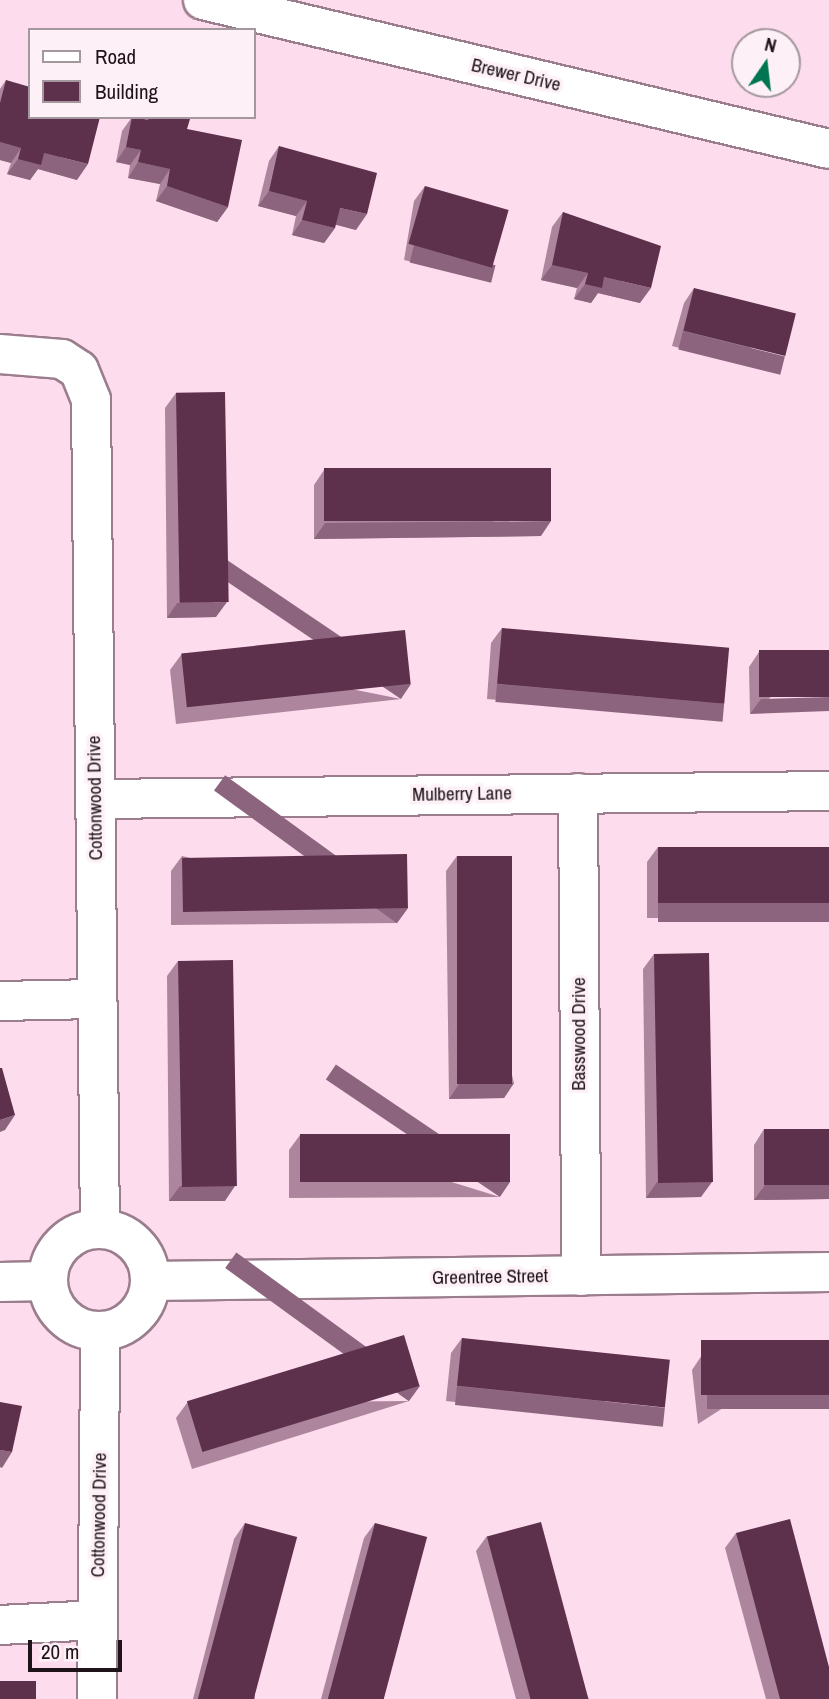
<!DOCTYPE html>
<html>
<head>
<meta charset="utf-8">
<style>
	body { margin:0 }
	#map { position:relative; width:829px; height:1699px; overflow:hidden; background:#fddcee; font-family:"Archivo Narrow",sans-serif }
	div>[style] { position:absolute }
	.roads { filter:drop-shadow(2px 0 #9b7e8e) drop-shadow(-2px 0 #9b7e8e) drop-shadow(0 2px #9b7e8e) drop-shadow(0 -2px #9b7e8e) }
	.minor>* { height:38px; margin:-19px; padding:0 19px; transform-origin:19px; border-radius:19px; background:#fff }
	.minor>.ring { margin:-19px; padding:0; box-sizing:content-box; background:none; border:38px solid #fff; border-radius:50% }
	.wall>* { inset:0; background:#ad869d }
	.shaded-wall>* { inset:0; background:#8d647d; transform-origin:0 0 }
	.building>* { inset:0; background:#5d304c; transform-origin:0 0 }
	span { translate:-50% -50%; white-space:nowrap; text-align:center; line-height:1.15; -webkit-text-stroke:7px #fdf0f7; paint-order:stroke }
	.street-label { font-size:19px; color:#1e1319 }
	.legend { position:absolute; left:28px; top:28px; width:228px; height:91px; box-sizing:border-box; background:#fdf0f7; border:2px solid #a4989e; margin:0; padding:9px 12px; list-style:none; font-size:21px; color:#1e1319 }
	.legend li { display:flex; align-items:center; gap:14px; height:35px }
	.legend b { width:35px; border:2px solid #a4989e }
	.north { position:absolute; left:731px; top:28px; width:70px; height:70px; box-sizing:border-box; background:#fdf0f7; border:2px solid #a4989e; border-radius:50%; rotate:14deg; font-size:19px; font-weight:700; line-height:28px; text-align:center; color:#1e1319 }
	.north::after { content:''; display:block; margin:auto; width:24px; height:32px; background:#007551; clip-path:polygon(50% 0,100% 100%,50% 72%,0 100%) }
	.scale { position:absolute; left:28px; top:1640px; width:94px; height:32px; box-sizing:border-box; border:4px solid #1e1319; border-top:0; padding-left:9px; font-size:21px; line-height:24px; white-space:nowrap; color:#1e1319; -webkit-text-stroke:5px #fdf0f7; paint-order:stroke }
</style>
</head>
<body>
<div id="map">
	<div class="roads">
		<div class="minor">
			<i style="left:203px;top:0;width:643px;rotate:13.39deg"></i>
			<i style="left:0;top:354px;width:62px;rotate:4.6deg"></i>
			<i style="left:62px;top:359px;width:20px;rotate:33deg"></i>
			<i style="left:79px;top:370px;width:32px;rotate:68deg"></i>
			<i style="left:91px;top:400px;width:829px;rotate:89.38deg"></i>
			<i style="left:578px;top:793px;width:483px;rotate:89.6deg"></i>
			<i style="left:95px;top:799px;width:734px;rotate:-0.62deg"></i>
			<i style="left:0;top:1001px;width:97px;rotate:-1.2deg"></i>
			<i class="ring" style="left:48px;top:1229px;width:64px;height:64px"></i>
			<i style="left:150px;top:1281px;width:679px;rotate:-0.76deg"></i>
			<i style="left:0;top:1282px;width:48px;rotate:-1.2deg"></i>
			<i style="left:0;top:1625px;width:98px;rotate:-2.9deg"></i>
			<i style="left:97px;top:1699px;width:368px;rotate:-89.5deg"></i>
		</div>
	</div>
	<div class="wall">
		<i style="clip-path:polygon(6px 80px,77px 180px,38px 169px,30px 180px,7px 174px,11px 163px,0 160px,0 89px)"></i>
		<i style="clip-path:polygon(132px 117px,144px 119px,145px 117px,183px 117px,187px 129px,228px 207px,217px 222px,156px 201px,160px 184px,128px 178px,130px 165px,116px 162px,122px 131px)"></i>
		<i style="clip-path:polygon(279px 146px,356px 230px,335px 224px,335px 228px,324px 243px,292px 235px,296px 216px,258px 206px,269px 161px)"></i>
		<i style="clip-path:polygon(425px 186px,486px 280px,404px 260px,414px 201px)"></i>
		<i style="clip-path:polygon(563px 212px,640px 303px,598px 293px,591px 303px,574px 299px,577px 288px,541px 280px,552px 227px)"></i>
		<i style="clip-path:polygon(694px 288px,774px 372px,672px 346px,684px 303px)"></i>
		<i style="clip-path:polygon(176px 393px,216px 617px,167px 618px,165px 408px)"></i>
		<i style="clip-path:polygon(324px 470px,541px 536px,314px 539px,314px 485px)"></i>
		<i style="clip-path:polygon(502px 628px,724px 704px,714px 719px,487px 699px,491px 643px)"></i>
		<i style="clip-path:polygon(829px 650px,750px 714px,749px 667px,759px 652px)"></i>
		<i style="clip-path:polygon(181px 655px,401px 699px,176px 724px,170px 670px)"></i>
		<i style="clip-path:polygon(658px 847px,829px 847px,829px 918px,647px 918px,647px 862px)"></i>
		<i style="clip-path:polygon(182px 856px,408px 908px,397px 923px,171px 925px,171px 871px)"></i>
		<i style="clip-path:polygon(457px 856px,514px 1083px,504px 1098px,449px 1099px,446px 871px)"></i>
		<i style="clip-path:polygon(654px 954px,701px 1197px,646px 1198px,643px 969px)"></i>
		<i style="clip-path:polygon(178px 961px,225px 1201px,169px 1201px,167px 976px)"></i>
		<i style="clip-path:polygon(764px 1129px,829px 1129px,829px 1199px,754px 1200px,754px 1145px)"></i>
		<i style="clip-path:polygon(300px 1135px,500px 1197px,289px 1198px,289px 1150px)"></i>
		<i style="clip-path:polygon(462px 1338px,655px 1424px,446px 1401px,451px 1353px)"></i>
		<i style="clip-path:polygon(829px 1340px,698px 1424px,692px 1370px,702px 1355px)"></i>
		<i style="clip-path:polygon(409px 1401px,192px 1469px,176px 1418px,187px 1403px)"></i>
		<i style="clip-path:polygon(245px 1523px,255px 1699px,193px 1699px,234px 1539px)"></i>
		<i style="clip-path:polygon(375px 1523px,384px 1699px,321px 1699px,364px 1538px)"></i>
		<i style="clip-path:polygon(736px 1533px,829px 1699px,766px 1699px,725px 1548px)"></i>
		<i style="clip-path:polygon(487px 1536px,589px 1699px,516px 1699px,476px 1551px)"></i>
	</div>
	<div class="shaded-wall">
		<i style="clip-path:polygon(0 142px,21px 148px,11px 163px,0 160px)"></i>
		<i style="clip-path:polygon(126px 147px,141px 150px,130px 165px,116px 162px)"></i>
		<i style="clip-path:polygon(44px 153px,88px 164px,77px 180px,38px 169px,30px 180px,7px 174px,18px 159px)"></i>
		<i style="clip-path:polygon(138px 162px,170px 169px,160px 184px,128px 178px)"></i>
		<i style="clip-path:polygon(167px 186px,228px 207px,217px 222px,156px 201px)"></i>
		<i style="clip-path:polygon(269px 191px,307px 201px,296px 216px,258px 206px)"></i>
		<i style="clip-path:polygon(340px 208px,367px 214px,356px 230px,329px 223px)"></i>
		<i style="clip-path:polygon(302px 220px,335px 228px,324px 243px,292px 235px)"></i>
		<i style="left:414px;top:245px;width:84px;height:18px;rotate:14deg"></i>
		<i style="clip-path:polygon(552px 265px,588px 273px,577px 288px,541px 280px)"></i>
		<i style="clip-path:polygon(604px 277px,651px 288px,640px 303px,598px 293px,591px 303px,574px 299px,585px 284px)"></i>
		<i style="left:683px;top:331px;width:105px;height:19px;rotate:14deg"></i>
		<i style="clip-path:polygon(551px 521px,541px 536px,314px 539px,325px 523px)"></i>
		<i style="clip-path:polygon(227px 602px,216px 617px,167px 618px,177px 603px)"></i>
		<i style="left:411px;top:684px;width:18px;height:225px;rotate:124deg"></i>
		<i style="left:497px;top:684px;width:228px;height:18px;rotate:5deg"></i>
		<i style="clip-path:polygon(829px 697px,829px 711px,750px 714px,761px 699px)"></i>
		<i style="left:658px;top:903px;width:171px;height:19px"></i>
		<i style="left:408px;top:908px;width:19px;height:226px;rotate:126deg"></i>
		<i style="clip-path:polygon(514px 1083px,504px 1098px,449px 1099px,459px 1084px)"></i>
		<i style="clip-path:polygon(15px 1115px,5px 1130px,0 1132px,0 1120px)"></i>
		<i style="left:510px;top:1182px;width:18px;height:210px;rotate:124deg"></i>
		<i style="clip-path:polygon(657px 1182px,712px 1182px,701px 1197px,646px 1198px)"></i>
		<i style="clip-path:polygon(829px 1184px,829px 1199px,754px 1200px,765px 1185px)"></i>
		<i style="clip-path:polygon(180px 1186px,235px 1186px,225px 1201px,169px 1201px)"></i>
		<i style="left:420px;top:1386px;width:19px;height:227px;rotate:126deg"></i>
		<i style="left:457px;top:1386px;width:209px;height:19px;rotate:6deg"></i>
		<i style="left:829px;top:1395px;width:14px;height:122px;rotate:90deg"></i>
		<i style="clip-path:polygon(0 1450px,12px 1452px,2px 1468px,0 1467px)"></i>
	</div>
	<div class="building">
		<i style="clip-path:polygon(6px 80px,30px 87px,30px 117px,100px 117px,88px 164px,44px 153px,41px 165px,18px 159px,21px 148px,0 142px,0 103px)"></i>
		<i style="clip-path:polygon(132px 117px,148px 120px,149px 117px,183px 117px,190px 119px,187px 129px,242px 140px,228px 207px,167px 186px,170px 169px,138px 162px,141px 150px,126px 147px)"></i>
		<i style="clip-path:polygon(279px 146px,377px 173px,367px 214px,340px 208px,335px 228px,302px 220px,307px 201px,269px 191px)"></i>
		<i style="left:425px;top:186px;width:87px;height:60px;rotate:16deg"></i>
		<i style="clip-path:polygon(563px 212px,661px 246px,651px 288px,604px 277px,602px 288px,585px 284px,588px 273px,552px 265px)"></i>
		<i style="left:694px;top:288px;width:105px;height:44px;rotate:14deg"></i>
		<i style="left:225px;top:392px;width:210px;height:49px;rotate:89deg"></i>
		<i style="left:551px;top:468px;width:53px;height:227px;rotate:90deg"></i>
		<i style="left:502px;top:628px;width:228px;height:56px;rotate:5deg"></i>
		<i style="left:405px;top:630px;width:54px;height:225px;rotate:84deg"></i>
		<i style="left:829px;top:650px;width:47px;height:70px;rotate:90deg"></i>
		<i style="left:658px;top:847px;width:171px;height:56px"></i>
		<i style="left:407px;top:854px;width:54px;height:225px;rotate:89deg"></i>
		<i style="left:457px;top:856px;width:55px;height:228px"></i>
		<i style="left:709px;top:953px;width:229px;height:55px;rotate:89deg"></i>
		<i style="left:233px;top:960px;width:226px;height:55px;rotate:89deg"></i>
		<i style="clip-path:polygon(0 1068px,2px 1068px,15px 1115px,0 1120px)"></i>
		<i style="left:764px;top:1129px;width:65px;height:56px"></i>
		<i style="left:510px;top:1134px;width:48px;height:210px;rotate:90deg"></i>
		<i style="left:404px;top:1335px;width:53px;height:227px;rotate:73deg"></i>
		<i style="left:462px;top:1338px;width:209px;height:48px;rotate:6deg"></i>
		<i style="left:829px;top:1340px;width:55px;height:128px;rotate:90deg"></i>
		<i style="clip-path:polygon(0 1402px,22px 1406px,12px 1452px,0 1450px)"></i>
		<i style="clip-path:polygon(790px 1519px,829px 1667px,829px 1699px,780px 1699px,736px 1533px)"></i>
		<i style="left:541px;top:1522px;width:183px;height:56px;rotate:75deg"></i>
		<i style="left:245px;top:1523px;width:54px;height:182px;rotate:15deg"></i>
		<i style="left:375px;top:1523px;width:54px;height:182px;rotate:15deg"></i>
		<i style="left:0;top:1681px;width:36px;height:18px"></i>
	</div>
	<div class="street-label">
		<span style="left:516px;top:75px;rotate:13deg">Brewer Drive</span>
		<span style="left:462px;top:794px;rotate:-1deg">Mulberry Lane</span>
		<span style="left:95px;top:798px;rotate:-91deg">Cottonwood Drive</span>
		<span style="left:579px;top:1034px;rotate:-90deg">Basswood Drive</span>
		<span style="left:490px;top:1277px;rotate:-1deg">Greentree Street</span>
		<span style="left:99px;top:1515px;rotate:-89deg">Cottonwood Drive</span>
	</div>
	<ul class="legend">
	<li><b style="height:9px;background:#fff"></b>Road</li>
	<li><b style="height:19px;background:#5d304c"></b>Building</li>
	</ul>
	<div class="north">N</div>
	<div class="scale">20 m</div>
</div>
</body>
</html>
